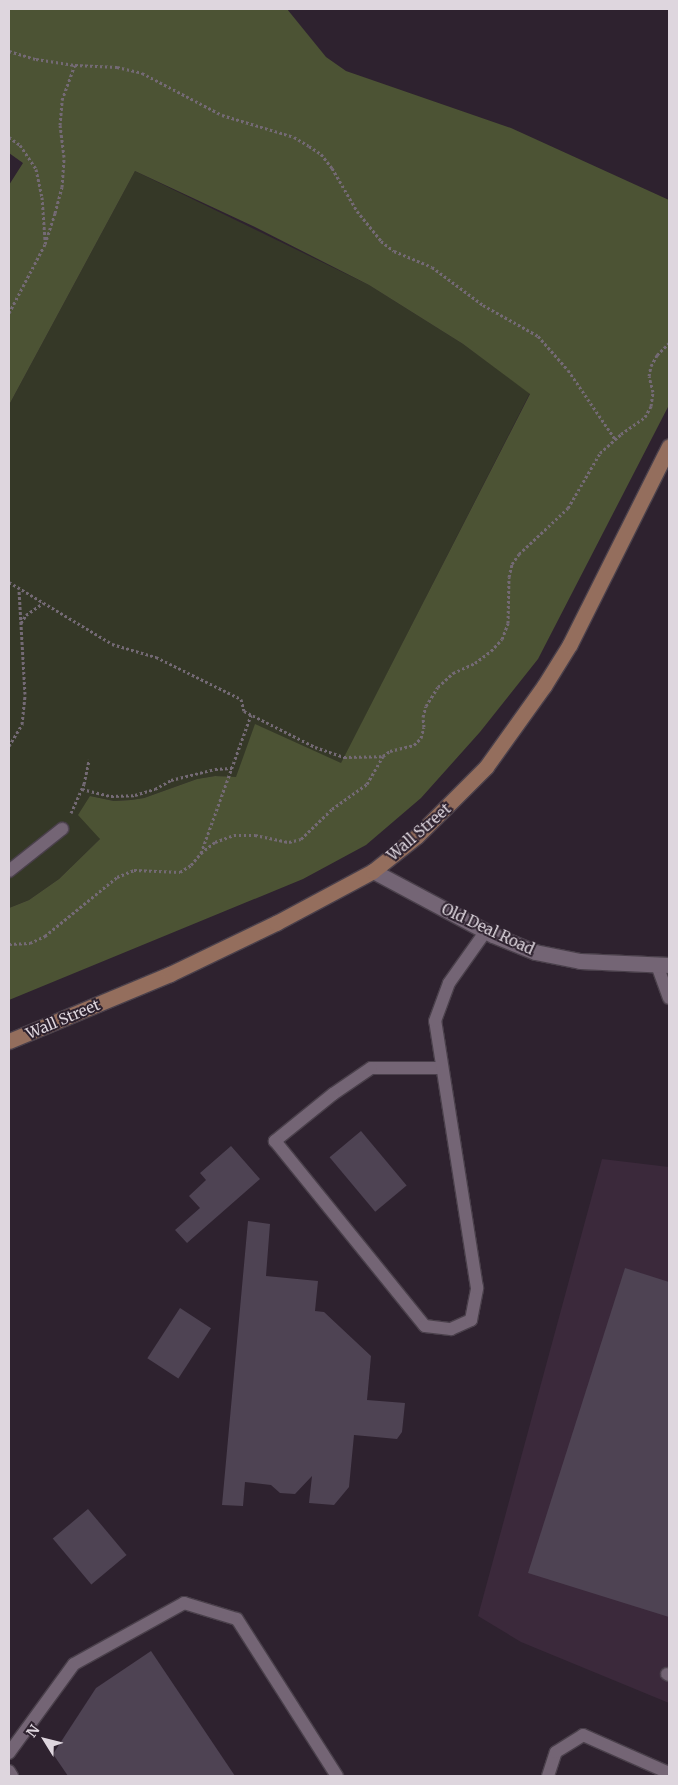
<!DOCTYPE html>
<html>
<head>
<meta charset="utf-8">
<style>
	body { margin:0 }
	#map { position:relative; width:678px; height:1785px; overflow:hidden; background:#2e222f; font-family:Merriweather,serif }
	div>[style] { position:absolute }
	.built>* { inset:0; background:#3b293b }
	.green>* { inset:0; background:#353827 }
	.forest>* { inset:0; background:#4c5334 }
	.building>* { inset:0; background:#4e4353; transform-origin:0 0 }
	.path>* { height:3px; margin-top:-1.5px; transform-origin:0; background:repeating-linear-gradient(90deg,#746a75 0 2.5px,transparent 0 5px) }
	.roads { filter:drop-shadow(1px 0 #4a404b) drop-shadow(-1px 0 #4a404b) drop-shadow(0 1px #4a404b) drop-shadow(0 -1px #4a404b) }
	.lane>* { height:12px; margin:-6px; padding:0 6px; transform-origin:6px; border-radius:6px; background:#746575 }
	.street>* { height:15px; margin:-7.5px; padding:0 7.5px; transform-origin:7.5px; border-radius:7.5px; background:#746575 }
	.secondary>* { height:15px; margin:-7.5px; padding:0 7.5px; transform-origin:7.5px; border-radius:7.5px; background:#946e5d }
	span { translate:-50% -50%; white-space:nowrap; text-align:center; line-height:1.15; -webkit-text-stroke:4px #2e222f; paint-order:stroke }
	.street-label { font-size:15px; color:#ded6de }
	.frame { position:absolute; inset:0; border:10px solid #ded6de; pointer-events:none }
	.north { position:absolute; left:20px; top:1715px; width:50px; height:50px; -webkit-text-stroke:4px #2e222f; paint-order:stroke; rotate:306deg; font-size:14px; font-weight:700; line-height:20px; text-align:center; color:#ded6de }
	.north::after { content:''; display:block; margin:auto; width:18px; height:22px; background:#ded6de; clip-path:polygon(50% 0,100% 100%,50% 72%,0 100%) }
</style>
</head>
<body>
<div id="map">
	<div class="built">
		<i style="clip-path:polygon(602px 1159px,669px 1167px,669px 1703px,521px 1642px,478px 1616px)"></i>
	</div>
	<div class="green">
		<i style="clip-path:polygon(135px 171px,369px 285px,463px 344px,530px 393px,341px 764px,236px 778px,215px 776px,197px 779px,144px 798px,131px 800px,114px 801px,90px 796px,100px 839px,59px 879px,29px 900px,9px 908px,9px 405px)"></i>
	</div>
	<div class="forest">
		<i style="clip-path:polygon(9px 9px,287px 9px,326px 57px,346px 71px,511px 128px,669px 200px,669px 405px,538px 659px,480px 732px,421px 798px,366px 845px,303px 879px,9px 1000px,9px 908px,29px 900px,59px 879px,100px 839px,78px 815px,90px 796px,114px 801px,131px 800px,144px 798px,197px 779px,215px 776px,236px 777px,255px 724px,341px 763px,530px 394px,463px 344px,369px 285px,255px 227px,135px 171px,9px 405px,9px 185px,23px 163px,9px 153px)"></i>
	</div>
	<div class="building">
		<i style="left:361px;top:1131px;width:71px;height:41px;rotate:50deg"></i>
		<i style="clip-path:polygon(231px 1146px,260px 1179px,187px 1243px,175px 1230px,200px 1208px,189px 1196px,206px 1180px,200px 1173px)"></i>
		<i style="clip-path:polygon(248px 1221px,270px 1224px,266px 1276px,318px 1281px,315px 1311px,324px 1312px,371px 1356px,367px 1400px,405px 1403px,402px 1432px,397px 1439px,354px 1435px,349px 1487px,334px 1505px,309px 1503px,312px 1476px,295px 1494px,280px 1493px,271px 1485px,245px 1482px,243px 1506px,222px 1505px)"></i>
		<i style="clip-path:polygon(625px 1268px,669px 1282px,669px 1617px,528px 1573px)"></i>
		<i style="left:180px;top:1308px;width:37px;height:60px;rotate:33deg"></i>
		<i style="left:88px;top:1509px;width:60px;height:46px;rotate:50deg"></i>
		<i style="clip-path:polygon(151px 1651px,235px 1776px,68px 1776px,53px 1754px,96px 1688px)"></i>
	</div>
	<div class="path">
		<i style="left:9px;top:51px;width:28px;rotate:17deg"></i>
		<i style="left:36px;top:59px;width:39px;rotate:9deg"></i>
		<i style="left:75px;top:65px;width:42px;rotate:2.7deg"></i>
		<i style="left:117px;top:67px;width:26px;rotate:13deg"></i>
		<i style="left:142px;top:73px;width:90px;rotate:27.7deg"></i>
		<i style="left:222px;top:115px;width:75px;rotate:17deg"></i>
		<i style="left:294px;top:137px;width:17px;rotate:31deg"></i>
		<i style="left:309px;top:146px;width:14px;rotate:34deg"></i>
		<i style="left:321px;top:154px;width:18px;rotate:52deg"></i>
		<i style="left:332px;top:168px;width:50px;rotate:59.8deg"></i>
		<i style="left:357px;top:211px;width:38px;rotate:51deg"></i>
		<i style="left:381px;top:241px;width:16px;rotate:38deg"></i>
		<i style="left:394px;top:251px;width:41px;rotate:22.8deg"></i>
		<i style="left:432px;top:267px;width:64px;rotate:36.7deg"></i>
		<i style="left:483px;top:305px;width:63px;rotate:29.4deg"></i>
		<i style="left:538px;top:336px;width:45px;rotate:48.6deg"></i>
		<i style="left:568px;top:370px;width:83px;rotate:55.7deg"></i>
		<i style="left:9px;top:137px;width:14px;rotate:36deg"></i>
		<i style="left:20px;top:145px;width:29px;rotate:56deg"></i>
		<i style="left:36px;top:169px;width:29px;rotate:78deg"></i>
		<i style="left:42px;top:197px;width:43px;rotate:86deg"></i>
		<i style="left:9px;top:313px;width:78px;rotate:-62.4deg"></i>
		<i style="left:45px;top:244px;width:33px;rotate:-72deg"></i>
		<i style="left:55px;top:213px;width:27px;rotate:-75deg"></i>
		<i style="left:62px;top:187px;width:30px;rotate:-86deg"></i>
		<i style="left:64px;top:157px;width:32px;rotate:-97deg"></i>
		<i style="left:60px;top:125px;width:25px;rotate:-85deg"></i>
		<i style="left:62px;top:100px;width:37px;rotate:-70deg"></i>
		<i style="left:9px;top:582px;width:120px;rotate:31deg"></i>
		<i style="left:112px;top:644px;width:46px;rotate:16.5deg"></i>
		<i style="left:156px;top:657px;width:95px;rotate:26.3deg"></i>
		<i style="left:241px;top:699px;width:12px;rotate:76deg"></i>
		<i style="left:244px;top:711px;width:80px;rotate:26.9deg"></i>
		<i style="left:315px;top:747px;width:31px;rotate:19deg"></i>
		<i style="left:344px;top:757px;width:39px;rotate:-1deg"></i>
		<i style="left:21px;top:623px;width:9px;rotate:-58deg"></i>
		<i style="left:26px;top:615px;width:21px;rotate:-35deg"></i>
		<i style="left:9px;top:746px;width:26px;rotate:-59deg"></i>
		<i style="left:22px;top:724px;width:30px;rotate:-84deg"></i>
		<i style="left:25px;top:694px;width:105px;rotate:-93.3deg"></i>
		<i style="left:82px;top:789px;width:30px;rotate:14deg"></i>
		<i style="left:111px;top:796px;width:24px;rotate:-2deg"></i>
		<i style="left:135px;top:795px;width:21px;rotate:-17deg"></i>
		<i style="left:155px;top:789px;width:18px;rotate:-29deg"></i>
		<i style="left:171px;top:780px;width:45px;rotate:-14deg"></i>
		<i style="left:215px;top:769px;width:17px;rotate:-3deg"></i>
		<i style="left:71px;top:813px;width:32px;rotate:-66deg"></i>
		<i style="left:84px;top:784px;width:25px;rotate:-78deg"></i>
		<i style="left:201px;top:853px;width:147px;rotate:-70.1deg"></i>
		<i style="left:9px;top:944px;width:21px;rotate:-3deg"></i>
		<i style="left:30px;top:943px;width:17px;rotate:-25deg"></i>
		<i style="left:45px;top:936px;width:93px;rotate:-39.3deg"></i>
		<i style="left:117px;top:877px;width:18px;rotate:-22deg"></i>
		<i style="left:134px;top:870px;width:46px;rotate:2.5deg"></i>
		<i style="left:180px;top:872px;width:13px;rotate:-32deg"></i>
		<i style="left:191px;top:865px;width:16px;rotate:-50deg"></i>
		<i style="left:201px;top:853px;width:18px;rotate:-38deg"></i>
		<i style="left:215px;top:842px;width:20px;rotate:-20deg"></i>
		<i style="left:234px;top:835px;width:21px"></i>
		<i style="left:255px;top:835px;width:35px;rotate:12deg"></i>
		<i style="left:289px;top:842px;width:12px;rotate:-14deg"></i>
		<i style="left:301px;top:839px;width:43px;rotate:-44.1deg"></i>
		<i style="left:332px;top:809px;width:43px;rotate:-35.5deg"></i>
		<i style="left:367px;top:784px;width:32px;rotate:-60deg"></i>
		<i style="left:383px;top:756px;width:9px;rotate:-36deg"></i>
		<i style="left:390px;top:751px;width:25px;rotate:-14deg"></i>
		<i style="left:414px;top:745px;width:10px;rotate:-45deg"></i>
		<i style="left:421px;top:738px;width:11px;rotate:-75deg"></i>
		<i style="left:424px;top:727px;width:10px;rotate:-96deg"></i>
		<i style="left:423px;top:717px;width:11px;rotate:-75deg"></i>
		<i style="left:426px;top:706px;width:22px;rotate:-58deg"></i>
		<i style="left:438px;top:687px;width:21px;rotate:-43deg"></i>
		<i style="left:453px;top:673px;width:24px;rotate:-24deg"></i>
		<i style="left:475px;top:663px;width:20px;rotate:-37deg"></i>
		<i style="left:491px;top:651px;width:16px;rotate:-47deg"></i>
		<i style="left:502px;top:639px;width:17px;rotate:-69deg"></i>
		<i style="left:508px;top:623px;width:46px;rotate:-88.8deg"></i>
		<i style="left:509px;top:577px;width:13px;rotate:-77deg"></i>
		<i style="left:512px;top:564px;width:12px;rotate:-55deg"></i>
		<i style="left:519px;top:554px;width:67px;rotate:-43.2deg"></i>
		<i style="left:568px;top:508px;width:64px;rotate:-59.8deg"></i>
		<i style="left:600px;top:453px;width:28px;rotate:-42deg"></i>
		<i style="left:621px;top:434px;width:29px;rotate:-35deg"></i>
		<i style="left:645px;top:417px;width:13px;rotate:-61deg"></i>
		<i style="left:651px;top:406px;width:14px;rotate:-82deg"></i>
		<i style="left:653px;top:392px;width:16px;rotate:-104deg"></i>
		<i style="left:649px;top:376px;width:10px;rotate:-79deg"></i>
		<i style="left:651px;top:366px;width:13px;rotate:-61deg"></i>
		<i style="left:657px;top:355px;width:17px;rotate:-45deg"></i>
	</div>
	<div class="roads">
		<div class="lane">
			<i style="left:9px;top:871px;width:68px;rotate:-38.4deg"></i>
			<i style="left:657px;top:965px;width:35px;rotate:70deg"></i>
			<i style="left:441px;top:1068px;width:70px;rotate:180deg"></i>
			<i style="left:371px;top:1068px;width:46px;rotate:145.6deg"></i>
			<i style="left:333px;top:1094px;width:75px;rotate:141deg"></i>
			<i style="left:275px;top:1141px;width:238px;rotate:51deg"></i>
			<i style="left:425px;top:1326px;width:26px;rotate:7deg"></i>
			<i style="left:451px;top:1329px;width:22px;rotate:-24deg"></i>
			<i style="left:471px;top:1320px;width:33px;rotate:-79deg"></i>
			<i style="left:477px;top:1288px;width:270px;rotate:-98.9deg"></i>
			<i style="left:435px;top:1021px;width:40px;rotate:-69.8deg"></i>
			<i style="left:449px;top:983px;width:64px;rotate:-54.6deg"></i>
			<i style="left:667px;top:1674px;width:2px;rotate:27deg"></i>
			<i style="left:9px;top:1753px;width:110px;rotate:-53.9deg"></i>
			<i style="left:74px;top:1664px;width:126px;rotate:-29deg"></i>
			<i style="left:184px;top:1603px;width:55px;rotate:16.8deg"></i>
			<i style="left:237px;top:1619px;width:186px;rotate:57.5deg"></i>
			<i style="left:9px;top:1771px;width:6px;rotate:59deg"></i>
			<i style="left:548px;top:1776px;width:25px;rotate:-72deg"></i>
			<i style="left:556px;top:1752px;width:32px;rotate:-32deg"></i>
			<i style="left:583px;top:1735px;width:94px;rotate:23.8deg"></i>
		</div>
		<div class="street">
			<i style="left:373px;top:871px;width:136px;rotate:28.1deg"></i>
			<i style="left:493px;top:935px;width:45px;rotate:22deg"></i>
			<i style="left:535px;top:952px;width:46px;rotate:11.3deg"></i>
			<i style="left:580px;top:961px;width:89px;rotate:2.6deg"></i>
		</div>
		<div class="secondary">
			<i style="left:9px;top:1041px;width:174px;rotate:-22.6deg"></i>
			<i style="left:170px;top:974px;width:118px;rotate:-25.7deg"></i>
			<i style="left:276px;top:923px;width:110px;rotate:-28.2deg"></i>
			<i style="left:373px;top:871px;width:56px;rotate:-38.5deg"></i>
			<i style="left:417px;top:836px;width:98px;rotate:-45deg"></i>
			<i style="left:486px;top:767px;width:100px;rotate:-54.4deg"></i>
			<i style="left:544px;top:686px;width:49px;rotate:-58.2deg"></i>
			<i style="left:570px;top:644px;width:221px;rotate:-63.4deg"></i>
		</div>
	</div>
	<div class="street-label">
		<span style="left:419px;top:832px;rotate:-41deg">Wall Street</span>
		<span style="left:488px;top:929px;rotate:25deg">Old Deal Road</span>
		<span style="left:63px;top:1019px;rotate:-23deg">Wall Street</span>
	</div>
	<div class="frame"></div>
	<div class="north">N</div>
</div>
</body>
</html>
